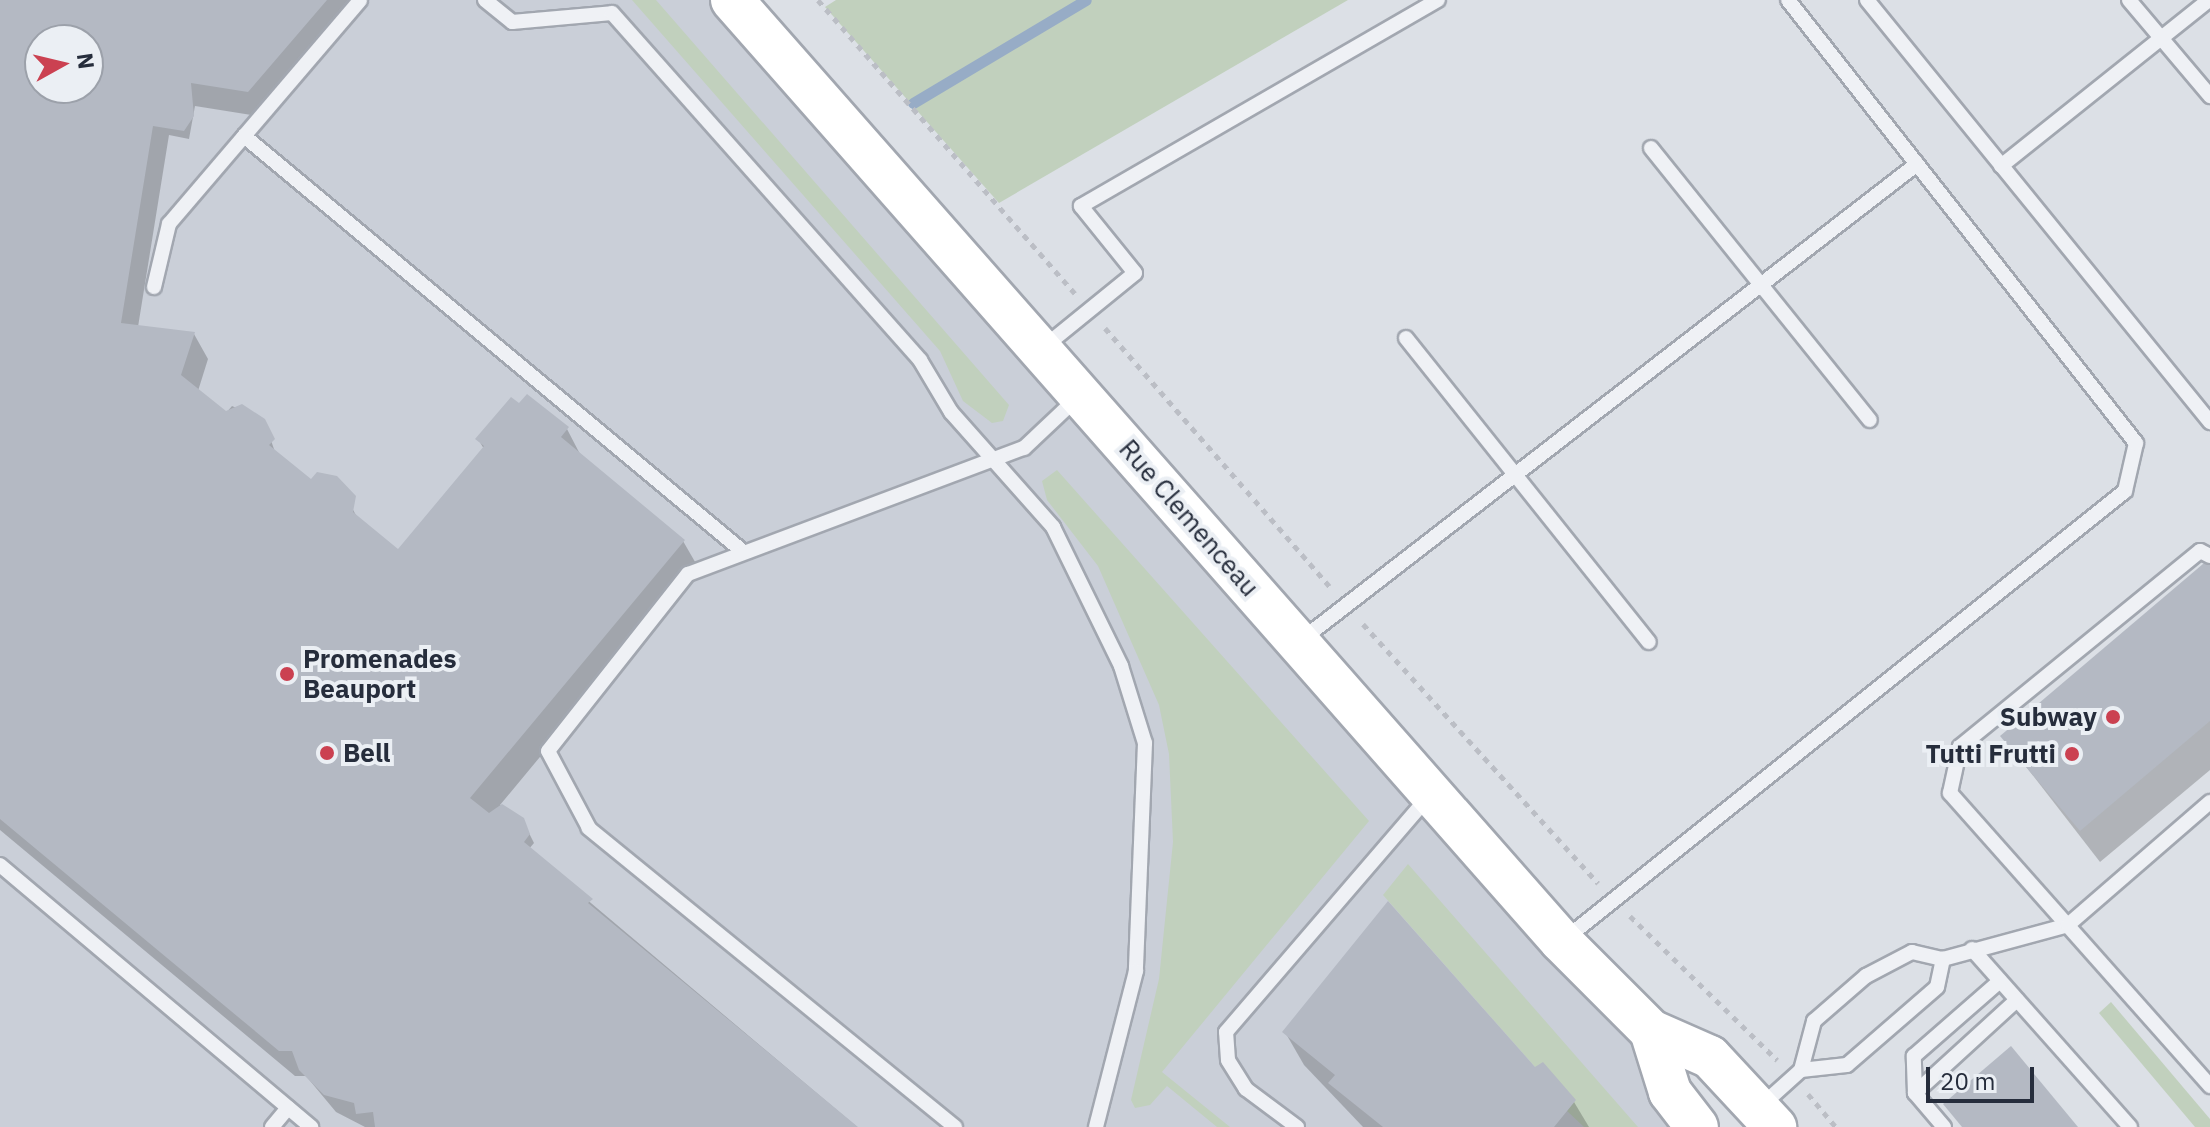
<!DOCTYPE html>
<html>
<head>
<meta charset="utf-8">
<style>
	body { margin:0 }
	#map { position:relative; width:2210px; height:1127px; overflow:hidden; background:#dce0e6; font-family:"IBM Plex Sans",sans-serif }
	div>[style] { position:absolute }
	.built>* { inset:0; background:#cacfd8 }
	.green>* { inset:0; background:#c1d0bd }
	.shadow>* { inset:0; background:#0003 }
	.stream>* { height:11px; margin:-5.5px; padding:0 5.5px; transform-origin:5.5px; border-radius:5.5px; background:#97acc6 }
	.building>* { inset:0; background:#b4b9c3 }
	.path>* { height:5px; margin-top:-2.5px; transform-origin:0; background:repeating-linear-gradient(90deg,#bbbec5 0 6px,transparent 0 12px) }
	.roads { filter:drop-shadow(2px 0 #a2a7b0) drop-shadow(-2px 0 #a2a7b0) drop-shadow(0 2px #a2a7b0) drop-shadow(0 -2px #a2a7b0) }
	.lane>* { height:14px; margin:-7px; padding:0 7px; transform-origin:7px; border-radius:7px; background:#eff1f5 }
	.secondary>* { height:42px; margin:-21px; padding:0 21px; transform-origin:21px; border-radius:21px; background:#fff }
	.dots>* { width:22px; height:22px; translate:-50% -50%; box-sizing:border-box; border:4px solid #ebeff4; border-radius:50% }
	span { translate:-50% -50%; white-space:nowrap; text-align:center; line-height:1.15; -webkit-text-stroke:8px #ebeff4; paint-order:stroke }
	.street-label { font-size:26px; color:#262d3c }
	.poi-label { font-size:26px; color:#262d3c; font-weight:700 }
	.left { translate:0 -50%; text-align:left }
	.right { translate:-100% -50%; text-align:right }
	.north { position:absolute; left:24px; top:24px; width:80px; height:80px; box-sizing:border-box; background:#ebeff4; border:2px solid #9ca1aa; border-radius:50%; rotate:82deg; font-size:22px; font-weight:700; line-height:32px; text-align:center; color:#262d3c }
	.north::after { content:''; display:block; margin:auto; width:28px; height:36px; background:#cb4151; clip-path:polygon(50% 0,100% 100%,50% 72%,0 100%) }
	.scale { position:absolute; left:1926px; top:1067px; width:108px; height:36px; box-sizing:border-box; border:4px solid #262d3c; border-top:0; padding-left:10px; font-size:24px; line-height:28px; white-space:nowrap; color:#262d3c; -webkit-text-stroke:6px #ebeff4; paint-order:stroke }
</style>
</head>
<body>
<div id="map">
	<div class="built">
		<i style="clip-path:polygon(evenodd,0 0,732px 0,1715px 1127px,0 1127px,0 0,40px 40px,88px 40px,88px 88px,40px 88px,40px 40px)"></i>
	</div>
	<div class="green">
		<i style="clip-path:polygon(632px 0,656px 0,1009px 405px,1003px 421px,992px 423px,963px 401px,940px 351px)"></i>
		<i style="clip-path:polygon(836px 0,1348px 0,999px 203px,825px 7px)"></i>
		<i style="clip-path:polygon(1057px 470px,1369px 821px,1162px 1072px,1230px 1127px,1217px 1127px,1167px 1086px,1150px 1105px,1135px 1108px,1131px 1100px,1159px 979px,1173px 842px,1169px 754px,1159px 705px,1098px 566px,1047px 500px,1042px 481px)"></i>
		<i style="clip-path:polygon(1408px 864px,1638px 1127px,1584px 1127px,1567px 1111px,1575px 1100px,1535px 1067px,1383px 895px)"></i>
		<i style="clip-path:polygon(2111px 1002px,2210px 1119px,2210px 1127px,2195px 1127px,2099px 1013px)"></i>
	</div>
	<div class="shadow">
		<i style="clip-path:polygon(evenodd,0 0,363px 0,263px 117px,195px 106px,189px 139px,169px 135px,138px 327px,194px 334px,208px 359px,198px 391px,226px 413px,232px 406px,264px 420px,275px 452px,317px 487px,336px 478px,358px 519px,399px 552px,484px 449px,478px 439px,567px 429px,581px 456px,683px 541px,698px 567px,500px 805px,522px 819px,534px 843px,528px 850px,857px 1127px,365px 1127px,336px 1112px,306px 1076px,295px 1076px,0 830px,0 0,40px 40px,88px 40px,88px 88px,40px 88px,40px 40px)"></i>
		<i style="clip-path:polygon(2210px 563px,2210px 770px,2100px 862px,2003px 737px)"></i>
		<i style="clip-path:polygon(1285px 1032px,1535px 1070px,1574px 1102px,1589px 1127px,1363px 1127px,1304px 1065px)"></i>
	</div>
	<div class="stream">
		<i style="left:913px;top:103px;width:201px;rotate:-30.8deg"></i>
	</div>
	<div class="building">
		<i style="clip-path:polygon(evenodd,0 0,327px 0,248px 92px,191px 83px,194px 116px,184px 131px,153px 126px,121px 323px,195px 332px,181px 375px,226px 411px,242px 404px,265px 419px,275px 439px,269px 445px,311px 479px,317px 472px,337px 476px,356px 496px,353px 512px,398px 549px,484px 446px,475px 439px,511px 397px,519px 403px,527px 394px,569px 427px,561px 437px,685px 540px,470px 798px,489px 813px,502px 804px,524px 818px,530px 834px,524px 842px,593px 899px,588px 903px,858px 1127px,375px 1127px,373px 1112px,356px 1114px,354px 1103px,324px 1095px,299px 1070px,292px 1051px,279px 1051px,0 819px,0 0,40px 40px,88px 40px,88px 88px,40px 88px,40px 40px)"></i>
		<i style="clip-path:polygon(2210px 558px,2210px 721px,2080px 831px,2000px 736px)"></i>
		<i style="clip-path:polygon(1388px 901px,1535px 1067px,1543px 1062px,1576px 1100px,1554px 1127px,1383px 1127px,1328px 1083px,1335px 1075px,1282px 1032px)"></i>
		<i style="clip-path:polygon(2011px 1046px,2078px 1127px,1962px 1127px,1943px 1104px)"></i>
	</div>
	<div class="path">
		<i style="left:818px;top:0;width:390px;rotate:48.8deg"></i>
		<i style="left:1105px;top:328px;width:342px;rotate:49deg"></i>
		<i style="left:1363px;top:624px;width:350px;rotate:47.8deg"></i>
		<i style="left:1630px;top:916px;width:206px;rotate:44.4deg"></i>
		<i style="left:1808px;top:1094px;width:43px;rotate:49.7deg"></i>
	</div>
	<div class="roads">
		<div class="lane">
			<i style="left:485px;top:0;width:35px;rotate:39deg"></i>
			<i style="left:512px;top:22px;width:100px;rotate:-5.1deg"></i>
			<i style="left:612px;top:13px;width:464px;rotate:48.4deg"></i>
			<i style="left:920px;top:360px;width:61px;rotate:59.2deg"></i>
			<i style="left:951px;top:412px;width:154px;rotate:48.4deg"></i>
			<i style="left:1053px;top:527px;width:155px;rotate:63.9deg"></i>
			<i style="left:1121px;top:666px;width:81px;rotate:72.7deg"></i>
			<i style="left:1145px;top:743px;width:228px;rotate:92.3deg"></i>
			<i style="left:1136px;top:971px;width:161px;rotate:104.4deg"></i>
			<i style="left:1867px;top:0;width:544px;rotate:50.9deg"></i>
			<i style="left:2129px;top:0;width:126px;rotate:49.8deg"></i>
			<i style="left:244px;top:136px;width:647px;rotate:39.79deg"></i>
			<i style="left:1651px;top:148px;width:349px;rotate:51.2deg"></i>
			<i style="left:2001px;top:166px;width:266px;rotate:-38.6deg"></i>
			<i style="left:154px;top:287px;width:65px;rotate:-76.6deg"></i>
			<i style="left:169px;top:224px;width:294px;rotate:-49.5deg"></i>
			<i style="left:1406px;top:338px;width:389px;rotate:51.4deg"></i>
			<i style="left:1044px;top:347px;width:117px;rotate:-39.1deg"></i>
			<i style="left:1135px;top:273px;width:86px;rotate:-128.9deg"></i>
			<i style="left:1081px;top:206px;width:412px;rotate:-30deg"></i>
			<i style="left:2210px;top:556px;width:11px;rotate:-153deg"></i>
			<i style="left:2200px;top:551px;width:310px;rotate:140.8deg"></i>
			<i style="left:1960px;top:747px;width:47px;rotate:102.3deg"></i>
			<i style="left:1950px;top:793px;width:392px;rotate:48.4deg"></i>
			<i style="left:1300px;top:641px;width:780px;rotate:-37.71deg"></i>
			<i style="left:0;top:865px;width:407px;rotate:40.1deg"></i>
			<i style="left:1565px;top:939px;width:717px;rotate:-38.66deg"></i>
			<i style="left:2125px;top:491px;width:49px;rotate:-77.1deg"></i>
			<i style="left:2136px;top:443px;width:563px;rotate:-128.15deg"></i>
			<i style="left:1972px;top:949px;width:238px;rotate:48.4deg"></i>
			<i style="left:1801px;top:1070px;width:51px;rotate:-75.1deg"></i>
			<i style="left:1814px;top:1021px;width:69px;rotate:-40.9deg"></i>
			<i style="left:1866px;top:976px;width:52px;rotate:-27.6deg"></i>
			<i style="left:1912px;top:952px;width:32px;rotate:13deg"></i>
			<i style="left:1943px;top:959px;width:130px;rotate:-15.2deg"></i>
			<i style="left:2068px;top:925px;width:188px;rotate:-40.9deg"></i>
			<i style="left:1915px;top:1093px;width:37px;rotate:-92deg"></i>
			<i style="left:1914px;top:1056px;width:114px;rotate:-41.1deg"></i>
			<i style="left:1761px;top:1106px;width:54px;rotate:-42deg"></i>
			<i style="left:1801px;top:1070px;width:46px;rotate:-6.2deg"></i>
			<i style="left:1847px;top:1065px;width:119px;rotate:-40.9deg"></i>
			<i style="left:1937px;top:987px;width:29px;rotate:-78deg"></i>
			<i style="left:272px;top:1127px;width:25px;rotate:-50deg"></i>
			<i style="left:955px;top:1127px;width:473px;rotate:-140.8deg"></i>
			<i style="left:589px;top:828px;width:87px;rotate:-118deg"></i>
			<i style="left:548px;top:751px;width:226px;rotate:-51.7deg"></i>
			<i style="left:688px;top:574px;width:359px;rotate:-20.6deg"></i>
			<i style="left:1024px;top:448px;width:73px;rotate:-43.3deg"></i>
			<i style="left:1297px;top:1127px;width:64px;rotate:-143.3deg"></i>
			<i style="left:1246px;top:1089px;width:34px;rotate:-122deg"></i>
			<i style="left:1228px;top:1060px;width:28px;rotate:-94deg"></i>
			<i style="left:1226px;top:1032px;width:310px;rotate:-49.3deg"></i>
			<i style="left:1944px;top:1127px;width:45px;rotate:-130.5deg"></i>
			<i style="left:1915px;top:1093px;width:138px;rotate:-42.4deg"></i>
		</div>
		<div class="secondary">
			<i style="left:732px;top:0;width:1254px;rotate:48.62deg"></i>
			<i style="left:1561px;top:941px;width:127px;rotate:45deg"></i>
			<i style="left:1651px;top:1031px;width:64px;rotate:23.8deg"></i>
			<i style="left:1710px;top:1057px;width:96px;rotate:47.1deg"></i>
			<i style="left:1651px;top:1031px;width:64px;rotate:72.7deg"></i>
			<i style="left:1670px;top:1092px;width:44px;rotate:52.4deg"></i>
		</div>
	</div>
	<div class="dots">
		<i style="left:287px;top:674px;background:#cb4151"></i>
		<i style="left:2113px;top:717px;background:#cb4151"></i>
		<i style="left:327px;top:753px;background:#cb4151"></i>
		<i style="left:2072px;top:754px;background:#cb4151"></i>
	</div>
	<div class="street-label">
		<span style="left:1189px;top:518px;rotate:49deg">Rue Clemenceau</span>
	</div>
	<div class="poi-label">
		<span class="left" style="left:303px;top:674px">Promenades<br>Beauport</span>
		<span class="right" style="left:2097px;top:717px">Subway</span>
		<span class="left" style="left:343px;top:753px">Bell</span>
		<span class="right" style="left:2056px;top:754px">Tutti Frutti</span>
	</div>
	<div class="north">N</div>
	<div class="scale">20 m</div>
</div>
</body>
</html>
